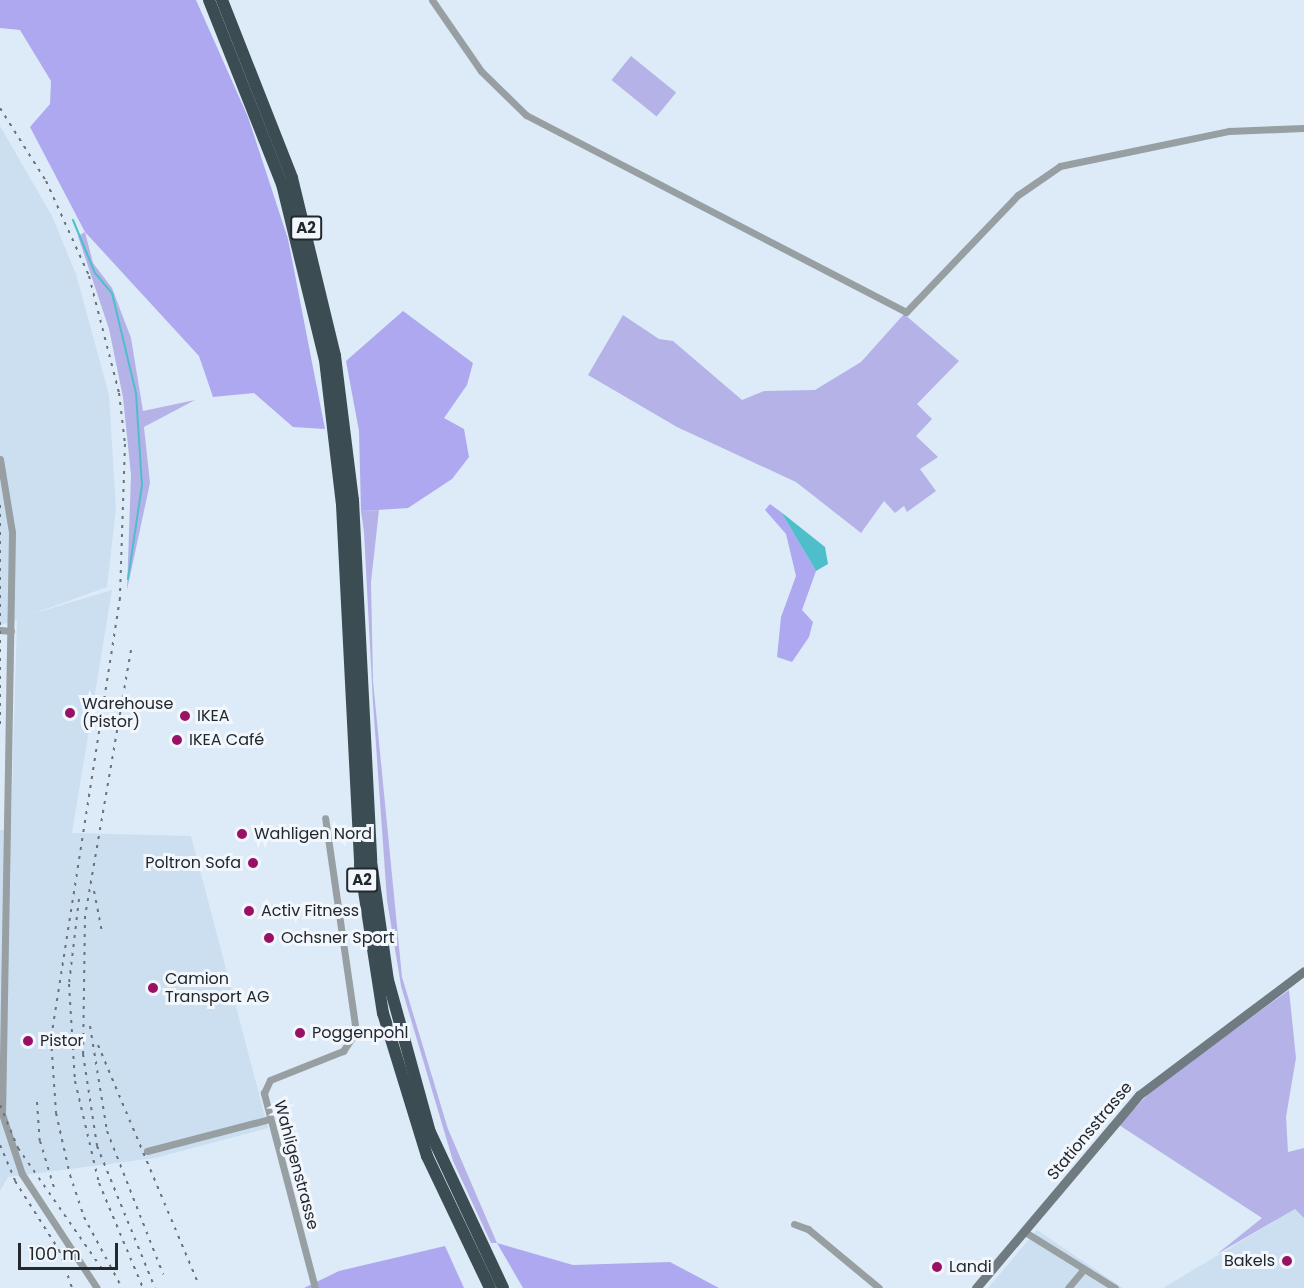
<!DOCTYPE html>
<html>
<head>
<meta charset="utf-8">
<style>
	body { margin:0 }
	#map { position:relative; width:1304px; height:1288px; overflow:hidden; background:#ddebf8; font-family:Poppins,sans-serif }
	div>[style] { position:absolute }
	.built>* { inset:0; background:#cbdff1 }
	.green>* { inset:0; background:#b5b2e8; transform-origin:0 0 }
	.forest>* { inset:0; background:#aea8f0 }
	.water>* { inset:0; background:#4ebfca }
	.stream>* { height:2px; margin:-1px; padding:0 1px; transform-origin:1px; border-radius:1px; background:#4ebfca }
	.minor>* { height:7px; margin:-3.5px; padding:0 3.5px; transform-origin:3.5px; border-radius:3.5px; background:#979fa2 }
	.secondary>* { height:9px; margin:-4.5px; padding:0 4.5px; transform-origin:4.5px; border-radius:4.5px; background:#6f7b80 }
	.motorway>* { height:12px; margin:-6px; padding:0 6px; transform-origin:6px; border-radius:6px; background:#3c4c53 }
	.rail>* { height:2px; margin-top:-1px; transform-origin:0; background:repeating-linear-gradient(90deg,#6a727a 0 3px,transparent 0 9px) }
	.dots>* { width:16px; height:16px; translate:-50% -50%; box-sizing:border-box; border:3px solid #f2f7fd; border-radius:50% }
	span { translate:-50% -50%; white-space:nowrap; text-align:center; line-height:1.15; -webkit-text-stroke:6px #f2f7fd; paint-order:stroke }
	.shield-label span { padding:2px 4px; background:#f2f7fd; border:2px solid; border-radius:4px; -webkit-text-stroke-width:0 }
	.shield-label { font-size:15px; color:#23282d; font-weight:700 }
	.poi-label { font-size:16px; color:#23282d }
	.left { translate:0 -50%; text-align:left }
	.right { translate:-100% -50%; text-align:right }
	.street-label { font-size:16px; color:#23282d }
	.scale { position:absolute; left:18px; top:1243px; width:100px; height:27px; box-sizing:border-box; border:3px solid #23282d; border-top:0; padding-left:8px; font-size:18px; line-height:21px; white-space:nowrap; color:#23282d; -webkit-text-stroke:4px #f2f7fd; paint-order:stroke }
</style>
</head>
<body>
<div id="map">
	<div class="built">
		<i style="clip-path:polygon(0 126px,52px 216px,76px 274px,109px 395px,116px 509px,107px 587px,32px 614px,112px 590px,72px 833px,191px 836px,268px 1128px,155px 1158px,8px 1177px,0 1191px,0 830px,11px 830px,17px 620px,0 625px)"></i>
		<i style="clip-path:polygon(1295px 1209px,1304px 1218px,1304px 1288px,1163px 1288px)"></i>
		<i style="clip-path:polygon(1037px 1230px,1123px 1288px,988px 1288px)"></i>
	</div>
	<div class="green">
		<i style="left:631px;top:56px;width:58px;height:31px;rotate:39deg"></i>
		<i style="clip-path:polygon(85px 232px,93px 263px,112px 288px,131px 338px,143px 411px,195px 400px,144px 427px,150px 483px,127px 590px,131px 475px,123px 397px,109px 329px,78px 236px)"></i>
		<i style="clip-path:polygon(904px 314px,959px 361px,917px 404px,932px 419px,916px 436px,938px 457px,920px 469px,936px 491px,907px 512px,904px 506px,895px 513px,884px 501px,861px 533px,796px 482px,677px 427px,588px 375px,623px 315px,659px 339px,673px 341px,742px 400px,764px 391px,815px 390px,861px 362px)"></i>
		<i style="clip-path:polygon(379px 510px,371px 582px,373px 681px,402px 977px,448px 1129px,497px 1243px,491px 1243px,453px 1161px,401px 986px,387px 900px,373px 703px,364px 532px,361px 511px)"></i>
		<i style="clip-path:polygon(1289px 990px,1296px 1058px,1286px 1117px,1288px 1152px,1304px 1148px,1304px 1218px,1295px 1209px,1217px 1254px,1262px 1218px,1119px 1125px,1155px 1087px)"></i>
	</div>
	<div class="forest">
		<i style="clip-path:polygon(0 0,196px 0,248px 117px,288px 239px,325px 429px,293px 427px,254px 393px,213px 397px,199px 356px,85px 232px,30px 127px,50px 104px,51px 81px,20px 30px,0 28px)"></i>
		<i style="clip-path:polygon(403px 311px,473px 363px,467px 385px,444px 418px,464px 429px,469px 457px,452px 479px,408px 508px,361px 511px,359px 431px,346px 361px)"></i>
		<i style="clip-path:polygon(770px 504px,781px 512px,816px 571px,802px 610px,813px 622px,809px 637px,792px 662px,777px 657px,781px 617px,796px 576px,786px 534px,765px 510px)"></i>
		<i style="clip-path:polygon(497px 1243px,573px 1265px,670px 1262px,719px 1288px,523px 1288px)"></i>
		<i style="clip-path:polygon(445px 1246px,464px 1288px,304px 1288px,339px 1271px)"></i>
	</div>
	<div class="water">
		<i style="clip-path:polygon(781px 512px,825px 547px,828px 564px,816px 571px)"></i>
	</div>
	<div class="stream">
		<i style="left:73px;top:220px;width:57px;rotate:67.5deg"></i>
		<i style="left:95px;top:273px;width:26px;rotate:50deg"></i>
		<i style="left:112px;top:293px;width:103px;rotate:76.5deg"></i>
		<i style="left:136px;top:393px;width:92px;rotate:86.3deg"></i>
		<i style="left:142px;top:485px;width:95px;rotate:98.5deg"></i>
	</div>
	<div class="minor">
		<i style="left:432px;top:0;width:86px;rotate:55.4deg"></i>
		<i style="left:481px;top:71px;width:63px;rotate:44.4deg"></i>
		<i style="left:526px;top:115px;width:428px;rotate:27.4deg"></i>
		<i style="left:906px;top:312px;width:162px;rotate:-46.3deg"></i>
		<i style="left:1018px;top:195px;width:51px;rotate:-34.6deg"></i>
		<i style="left:1060px;top:166px;width:173px;rotate:-11.7deg"></i>
		<i style="left:1229px;top:131px;width:75px;rotate:-2.3deg"></i>
		<i style="left:0;top:459px;width:74px;rotate:80.7deg"></i>
		<i style="left:12px;top:532px;width:582px;rotate:90.98deg"></i>
		<i style="left:2px;top:1114px;width:63px;rotate:71.6deg"></i>
		<i style="left:22px;top:1174px;width:136px;rotate:56.7deg"></i>
		<i style="left:0;top:630px;width:11px;rotate:5deg"></i>
		<i style="left:147px;top:1151px;width:127px;rotate:-14.6deg"></i>
		<i style="left:794px;top:1224px;width:15px;rotate:20deg"></i>
		<i style="left:808px;top:1229px;width:92px;rotate:39.7deg"></i>
		<i style="left:1025px;top:1232px;width:106px;rotate:31.9deg"></i>
		<i style="left:315px;top:1288px;width:202px;rotate:-104.7deg"></i>
		<i style="left:264px;top:1093px;width:14px;rotate:-65deg"></i>
		<i style="left:270px;top:1080px;width:79px;rotate:-21.7deg"></i>
		<i style="left:343px;top:1051px;width:23px;rotate:-56deg"></i>
		<i style="left:356px;top:1032px;width:216px;rotate:-98.2deg"></i>
		<i style="left:1068px;top:1288px;width:25px;rotate:-50deg"></i>
	</div>
	<div class="secondary">
		<i style="left:976px;top:1288px;width:253px;rotate:-49.8deg"></i>
		<i style="left:1139px;top:1095px;width:206px;rotate:-36.9deg"></i>
	</div>
	<div class="motorway">
		<i style="left:209px;top:0;width:198px;rotate:68.4deg"></i>
		<i style="left:282px;top:184px;width:181px;rotate:76.3deg"></i>
		<i style="left:325px;top:360px;width:146px;rotate:83.3deg"></i>
		<i style="left:342px;top:505px;width:360px;rotate:87.1deg"></i>
		<i style="left:360px;top:865px;width:150px;rotate:81.2deg"></i>
		<i style="left:383px;top:1013px;width:150px;rotate:72.9deg"></i>
		<i style="left:427px;top:1156px;width:146px;rotate:64.5deg"></i>
		<i style="left:222px;top:0;width:191px;rotate:68.5deg"></i>
		<i style="left:292px;top:178px;width:183px;rotate:76.4deg"></i>
		<i style="left:335px;top:356px;width:145px;rotate:82.9deg"></i>
		<i style="left:353px;top:500px;width:361px;rotate:87.1deg"></i>
		<i style="left:371px;top:861px;width:120px;rotate:81.9deg"></i>
		<i style="left:388px;top:980px;width:158px;rotate:74.6deg"></i>
		<i style="left:430px;top:1132px;width:172px;rotate:64.9deg"></i>
	</div>
	<div class="rail">
		<i style="left:0;top:108px;width:86px;rotate:57.8deg"></i>
		<i style="left:46px;top:181px;width:104px;rotate:65.6deg"></i>
		<i style="left:89px;top:276px;width:121px;rotate:75.6deg"></i>
		<i style="left:119px;top:393px;width:51px;rotate:83.3deg"></i>
		<i style="left:125px;top:444px;width:154px;rotate:91.9deg"></i>
		<i style="left:120px;top:598px;width:446px;rotate:98.9deg"></i>
		<i style="left:51px;top:1039px;width:74px;rotate:86.1deg"></i>
		<i style="left:56px;top:1113px;width:64px;rotate:77.3deg"></i>
		<i style="left:70px;top:1175px;width:44px;rotate:71.6deg"></i>
		<i style="left:84px;top:1217px;width:81px;rotate:61.8deg"></i>
		<i style="left:0;top:505px;width:219px;rotate:90deg"></i>
		<i style="left:131px;top:650px;width:270px;rotate:99.8deg"></i>
		<i style="left:85px;top:916px;width:138px;rotate:90.8deg"></i>
		<i style="left:83px;top:1054px;width:93px;rotate:81.3deg"></i>
		<i style="left:97px;top:1146px;width:153px;rotate:67.8deg"></i>
		<i style="left:94px;top:891px;width:42px;rotate:79deg"></i>
		<i style="left:79px;top:899px;width:86px;rotate:96.7deg"></i>
		<i style="left:69px;top:984px;width:97px;rotate:86.5deg"></i>
		<i style="left:75px;top:1081px;width:105px;rotate:76.8deg"></i>
		<i style="left:99px;top:1183px;width:114px;rotate:67.3deg"></i>
		<i style="left:90px;top:1026px;width:106px;rotate:80.8deg"></i>
		<i style="left:107px;top:1131px;width:154px;rotate:68.6deg"></i>
		<i style="left:98px;top:1045px;width:255px;rotate:67.2deg"></i>
		<i style="left:37px;top:1102px;width:39px;rotate:86deg"></i>
		<i style="left:40px;top:1141px;width:52px;rotate:73.3deg"></i>
		<i style="left:0;top:1105px;width:47px;rotate:67.3deg"></i>
		<i style="left:18px;top:1148px;width:147px;rotate:55.2deg"></i>
		<i style="left:0;top:1145px;width:39px;rotate:67deg"></i>
		<i style="left:15px;top:1181px;width:82px;rotate:57.5deg"></i>
		<i style="left:59px;top:1250px;width:40px;rotate:71.1deg"></i>
	</div>
	<div class="dots">
		<i style="left:70px;top:713px;background:#991165"></i>
		<i style="left:185px;top:716px;background:#991165"></i>
		<i style="left:177px;top:740px;background:#991165"></i>
		<i style="left:242px;top:834px;background:#991165"></i>
		<i style="left:253px;top:863px;background:#991165"></i>
		<i style="left:249px;top:911px;background:#991165"></i>
		<i style="left:269px;top:938px;background:#991165"></i>
		<i style="left:153px;top:988px;background:#991165"></i>
		<i style="left:300px;top:1033px;background:#991165"></i>
		<i style="left:28px;top:1041px;background:#991165"></i>
		<i style="left:1287px;top:1261px;background:#991165"></i>
		<i style="left:937px;top:1267px;background:#991165"></i>
	</div>
	<div class="shield-label">
		<span style="left:306px;top:228px">A2</span>
		<span style="left:362px;top:880px">A2</span>
	</div>
	<div class="poi-label">
		<span class="left" style="left:82px;top:713px">Warehouse<br>(Pistor)</span>
		<span class="left" style="left:197px;top:716px">IKEA</span>
		<span class="left" style="left:189px;top:740px">IKEA Café</span>
		<span class="left" style="left:254px;top:834px">Wahligen Nord</span>
		<span class="right" style="left:241px;top:863px">Poltron Sofa</span>
		<span class="left" style="left:261px;top:911px">Activ Fitness</span>
		<span class="left" style="left:281px;top:938px">Ochsner Sport</span>
		<span class="left" style="left:165px;top:988px">Camion<br>Transport AG</span>
		<span class="left" style="left:312px;top:1033px">Poggenpohl</span>
		<span class="left" style="left:40px;top:1041px">Pistor</span>
		<span class="right" style="left:1275px;top:1261px">Bakels</span>
		<span class="left" style="left:949px;top:1267px">Landi</span>
	</div>
	<div class="street-label">
		<span style="left:1090px;top:1131px;rotate:-50deg">Stationsstrasse</span>
		<span style="left:296px;top:1165px;rotate:75deg">Wahligenstrasse</span>
	</div>
	<div class="scale">100 m</div>
</div>
</body>
</html>
